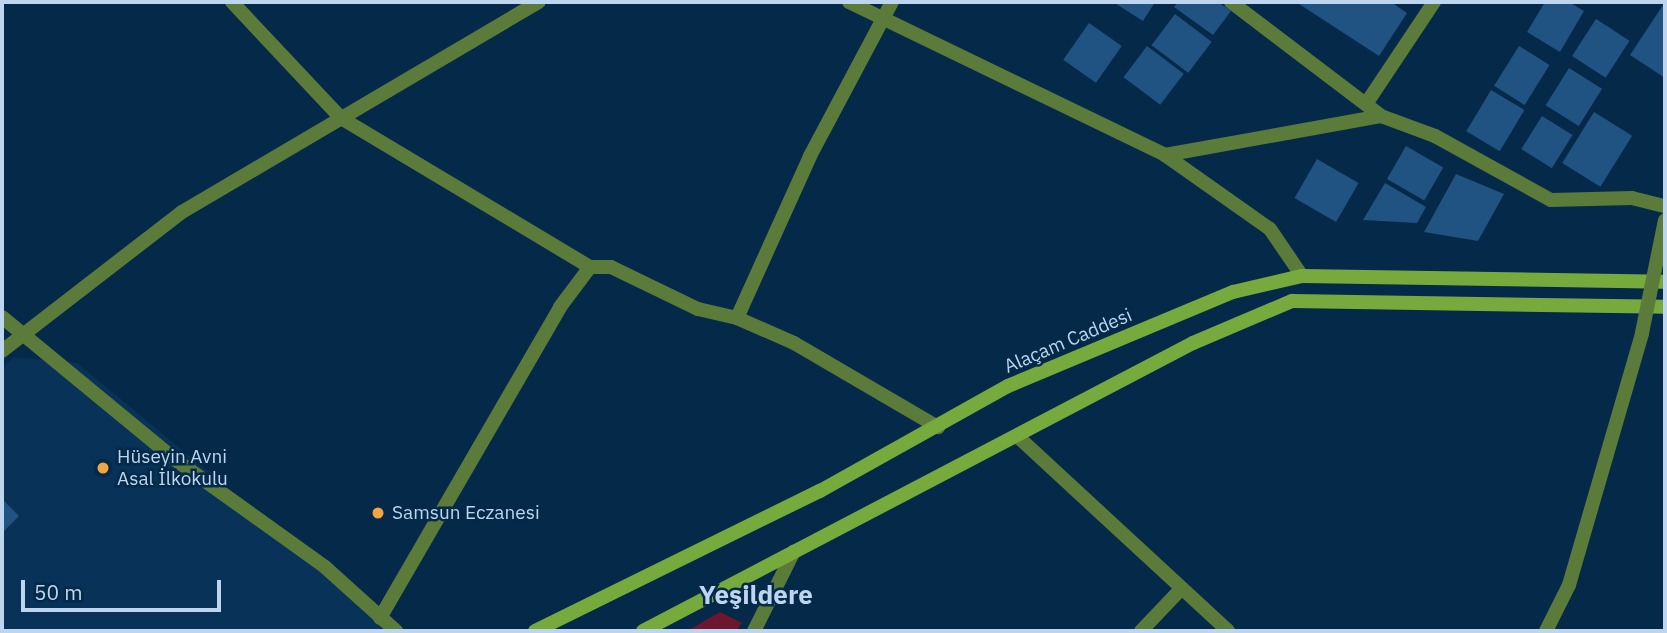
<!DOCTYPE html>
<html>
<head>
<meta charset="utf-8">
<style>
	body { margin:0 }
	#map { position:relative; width:1667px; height:633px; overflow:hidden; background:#052949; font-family:"IBM Plex Sans",sans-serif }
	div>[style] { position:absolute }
	.built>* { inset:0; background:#083257 }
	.green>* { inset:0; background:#6d162d }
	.building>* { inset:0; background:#205282; transform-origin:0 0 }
	.minor>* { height:14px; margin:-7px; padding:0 7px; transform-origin:7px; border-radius:7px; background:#5b7b3a }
	.tertiary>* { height:14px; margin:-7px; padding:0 7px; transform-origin:7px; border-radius:7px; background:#5b7b3a }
	.secondary>* { height:14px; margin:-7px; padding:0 7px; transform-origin:7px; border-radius:7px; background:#77aa3c }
	.pedestrian-bridge>* { height:14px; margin:-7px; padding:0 7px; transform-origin:7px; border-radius:7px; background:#5b7b3a }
	.dots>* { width:19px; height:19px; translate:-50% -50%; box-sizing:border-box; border:4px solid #052949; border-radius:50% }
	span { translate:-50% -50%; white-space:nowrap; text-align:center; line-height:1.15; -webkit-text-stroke:5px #052949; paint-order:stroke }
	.street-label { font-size:19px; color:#bdd5ef }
	.poi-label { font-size:19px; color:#bdd5ef }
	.left { translate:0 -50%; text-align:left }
	.district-label { font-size:26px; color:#bdd5ef; font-weight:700 }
	.frame { position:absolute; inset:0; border:4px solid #bdd5ef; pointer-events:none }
	.scale { position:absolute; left:21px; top:580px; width:200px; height:32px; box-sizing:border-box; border:4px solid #bdd5ef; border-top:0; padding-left:9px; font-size:21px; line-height:24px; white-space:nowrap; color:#bdd5ef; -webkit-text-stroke:5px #052949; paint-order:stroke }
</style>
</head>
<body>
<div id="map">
	<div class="built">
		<i style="clip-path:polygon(13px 357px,77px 363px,350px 589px,380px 618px,383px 631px,2px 631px,2px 369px)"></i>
	</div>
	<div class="green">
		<i style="clip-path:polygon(720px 612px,742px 623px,736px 631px,687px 631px)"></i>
	</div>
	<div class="building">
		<i style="clip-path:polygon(1113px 2px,1155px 2px,1143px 21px)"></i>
		<i style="clip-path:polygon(1178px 2px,1218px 2px,1231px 11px,1213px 35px,1174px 7px)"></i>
		<i style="clip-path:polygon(1296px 2px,1391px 2px,1407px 13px,1379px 56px)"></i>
		<i style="clip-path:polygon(1545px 2px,1569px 2px,1584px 11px,1560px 52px,1527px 32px)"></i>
		<i style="clip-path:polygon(1665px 2px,1665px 78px,1630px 55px)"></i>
		<i style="left:1175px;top:14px;width:46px;height:39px;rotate:37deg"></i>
		<i style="left:1596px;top:19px;width:40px;height:44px;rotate:33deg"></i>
		<i style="left:1089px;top:23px;width:40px;height:45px;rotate:35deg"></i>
		<i style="left:1147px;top:46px;width:46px;height:39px;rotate:37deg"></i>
		<i style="left:1519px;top:46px;width:36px;height:47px;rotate:32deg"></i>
		<i style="left:1569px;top:68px;width:39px;height:44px;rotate:32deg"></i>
		<i style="left:1491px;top:90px;width:39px;height:48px;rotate:31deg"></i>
		<i style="left:1594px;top:112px;width:45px;height:60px;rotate:32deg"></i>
		<i style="left:1542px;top:116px;width:36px;height:39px;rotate:32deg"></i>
		<i style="left:1406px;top:146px;width:43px;height:38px;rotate:30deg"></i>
		<i style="left:1317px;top:159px;width:48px;height:45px;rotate:30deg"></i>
		<i style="clip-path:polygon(1456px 174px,1504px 194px,1478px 241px,1424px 232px)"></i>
		<i style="clip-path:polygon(1385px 183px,1426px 207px,1417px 223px,1363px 220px)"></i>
		<i style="clip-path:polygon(2px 499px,19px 516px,2px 533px)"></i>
	</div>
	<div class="minor">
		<i style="left:232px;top:2px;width:159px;rotate:46.8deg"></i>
		<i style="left:341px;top:118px;width:290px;rotate:30.9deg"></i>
		<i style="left:1366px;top:104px;width:123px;rotate:-56.3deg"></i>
		<i style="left:2px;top:317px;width:222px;rotate:39.5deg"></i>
		<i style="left:173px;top:458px;width:187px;rotate:35.6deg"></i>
		<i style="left:325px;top:567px;width:96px;rotate:42deg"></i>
		<i style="left:737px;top:318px;width:62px;rotate:23.7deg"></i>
		<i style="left:794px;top:343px;width:167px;rotate:30.3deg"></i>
		<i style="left:2px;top:351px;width:227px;rotate:-37.7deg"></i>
		<i style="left:182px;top:212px;width:414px;rotate:-30.5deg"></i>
		<i style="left:1017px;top:436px;width:287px;rotate:42.7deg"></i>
		<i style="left:380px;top:618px;width:359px;rotate:-59.9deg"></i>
		<i style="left:560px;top:307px;width:50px;rotate:-53.1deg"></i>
		<i style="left:590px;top:267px;width:21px"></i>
		<i style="left:611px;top:267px;width:97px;rotate:25.8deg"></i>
		<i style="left:698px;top:309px;width:40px;rotate:13deg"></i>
		<i style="left:737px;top:318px;width:178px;rotate:-65.7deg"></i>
		<i style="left:810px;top:156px;width:174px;rotate:-62deg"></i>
		<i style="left:754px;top:631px;width:89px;rotate:-63.4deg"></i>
		<i style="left:1141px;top:631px;width:58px;rotate:-46.4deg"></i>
	</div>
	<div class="tertiary">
		<i style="left:849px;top:2px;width:351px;rotate:25.8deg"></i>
		<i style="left:1165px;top:155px;width:219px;rotate:-10.2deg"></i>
		<i style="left:1231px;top:2px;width:188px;rotate:37.2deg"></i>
		<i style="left:1381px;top:116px;width:58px;rotate:20.3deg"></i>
		<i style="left:1435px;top:136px;width:132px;rotate:28.9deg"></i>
		<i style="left:1551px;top:200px;width:81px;rotate:-1.4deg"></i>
		<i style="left:1632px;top:198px;width:34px;rotate:14deg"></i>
		<i style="left:1165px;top:155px;width:128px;rotate:35.2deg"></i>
		<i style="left:1270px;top:229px;width:57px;rotate:55.8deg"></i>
		<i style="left:1546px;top:631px;width:51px;rotate:-63.4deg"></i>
		<i style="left:1569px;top:585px;width:262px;rotate:-73.8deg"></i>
	</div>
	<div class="secondary">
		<i style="left:535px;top:631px;width:318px;rotate:-26.2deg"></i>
		<i style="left:820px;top:491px;width:215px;rotate:-29.2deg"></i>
		<i style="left:1008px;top:386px;width:244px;rotate:-22.7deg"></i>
		<i style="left:1233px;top:292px;width:71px;rotate:-13.1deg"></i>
		<i style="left:1302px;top:276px;width:363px;rotate:0.9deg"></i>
		<i style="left:643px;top:631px;width:621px;rotate:-27.64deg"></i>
		<i style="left:1193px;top:343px;width:108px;rotate:-23deg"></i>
		<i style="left:1292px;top:301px;width:373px;rotate:0.9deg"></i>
	</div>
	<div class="pedestrian-bridge">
		<i style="left:1642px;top:333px;width:115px;rotate:-78.5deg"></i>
	</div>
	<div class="dots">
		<i style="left:103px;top:468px;background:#f1a640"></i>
		<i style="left:378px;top:513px;background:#f1a640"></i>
	</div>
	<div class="street-label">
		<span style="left:1068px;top:341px;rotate:-23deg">Alaçam Caddesi</span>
	</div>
	<div class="poi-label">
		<span class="left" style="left:117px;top:468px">Hüseyin Avni<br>Asal İlkokulu</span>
		<span class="left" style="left:392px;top:513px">Samsun Eczanesi</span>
	</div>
	<div class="district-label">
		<span style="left:756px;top:595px">Yeşildere</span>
	</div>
	<div class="frame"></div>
	<div class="scale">50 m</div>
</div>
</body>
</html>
